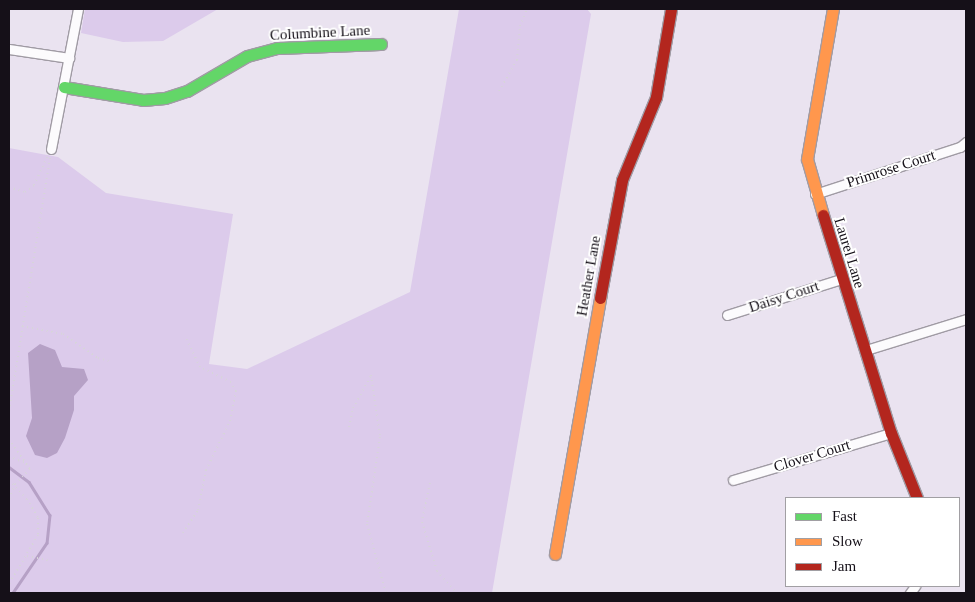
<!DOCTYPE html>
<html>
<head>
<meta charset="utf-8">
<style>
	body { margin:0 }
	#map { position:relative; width:975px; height:602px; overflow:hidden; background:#eae3f0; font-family:"Times New Roman",serif }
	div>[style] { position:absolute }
	.green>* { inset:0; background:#dccbeb }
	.water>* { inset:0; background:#b6a1c6 }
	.stream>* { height:2.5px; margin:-1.25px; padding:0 1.25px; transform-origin:1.25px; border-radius:1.25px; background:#b6a1c6 }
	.path>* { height:2px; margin-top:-1px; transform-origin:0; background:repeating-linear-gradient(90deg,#d7d5d9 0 1px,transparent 0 5px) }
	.roads { filter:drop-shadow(1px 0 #a09ba4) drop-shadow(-1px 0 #a09ba4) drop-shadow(0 1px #a09ba4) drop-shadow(0 -1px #a09ba4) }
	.street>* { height:9px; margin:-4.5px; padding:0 4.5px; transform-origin:4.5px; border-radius:4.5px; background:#fcfbfd }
	.fast>* { height:11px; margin:-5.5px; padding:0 5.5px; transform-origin:5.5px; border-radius:5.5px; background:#63d668 }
	.slow>* { height:11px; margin:-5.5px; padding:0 5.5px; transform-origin:5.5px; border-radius:5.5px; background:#ff974d }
	.jam>* { height:11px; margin:-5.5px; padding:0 5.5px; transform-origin:5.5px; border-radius:5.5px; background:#b3261e }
	span { translate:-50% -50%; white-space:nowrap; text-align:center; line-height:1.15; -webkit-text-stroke:4px #fff; paint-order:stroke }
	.street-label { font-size:15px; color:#151018 }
	.frame { position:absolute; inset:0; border:10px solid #151018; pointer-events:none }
	.legend { position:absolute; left:785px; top:497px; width:175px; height:90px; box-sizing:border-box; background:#fff; border:1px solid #a19fa3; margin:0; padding:6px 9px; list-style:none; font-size:15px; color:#151018 }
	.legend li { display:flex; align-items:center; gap:10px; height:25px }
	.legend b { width:25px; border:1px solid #a19fa3 }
</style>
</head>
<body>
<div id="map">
	<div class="green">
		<i style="clip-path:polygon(85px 9px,218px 9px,163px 41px,123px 42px,81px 33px)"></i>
		<i style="clip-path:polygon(459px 9px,587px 9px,591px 14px,492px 593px,9px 593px,9px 148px,58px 157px,106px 193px,233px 214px,209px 364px,247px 369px,410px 292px)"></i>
	</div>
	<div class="water">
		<i style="clip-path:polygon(40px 344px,55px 350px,62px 367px,84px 369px,88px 380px,74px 396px,74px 410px,65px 438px,57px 453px,47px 458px,35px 455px,26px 436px,32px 418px,28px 353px)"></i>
	</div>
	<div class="stream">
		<i style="left:9px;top:467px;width:25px;rotate:37deg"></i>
		<i style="left:29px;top:482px;width:39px;rotate:58deg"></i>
		<i style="left:50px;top:515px;width:28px;rotate:96deg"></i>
		<i style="left:47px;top:543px;width:60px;rotate:124.2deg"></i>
	</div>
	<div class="path">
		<i style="left:499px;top:91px;width:36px;rotate:-60deg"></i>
		<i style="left:517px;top:60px;width:34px;rotate:-85deg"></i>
		<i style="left:520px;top:26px;width:18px;rotate:-68deg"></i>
		<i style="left:9px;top:187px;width:17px;rotate:17deg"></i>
		<i style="left:25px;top:192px;width:11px;rotate:-38deg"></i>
		<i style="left:34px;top:185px;width:33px;rotate:-65deg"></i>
		<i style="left:22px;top:326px;width:42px;rotate:11deg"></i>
		<i style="left:63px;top:334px;width:42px;rotate:34.4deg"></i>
		<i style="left:98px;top:358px;width:11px;rotate:15deg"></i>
		<i style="left:9px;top:411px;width:257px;rotate:-80.8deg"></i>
		<i style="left:349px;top:427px;width:19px;rotate:-78deg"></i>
		<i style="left:353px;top:408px;width:38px;rotate:-61deg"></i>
		<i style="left:371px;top:375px;width:63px;rotate:81.7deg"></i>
		<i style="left:380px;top:437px;width:88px;rotate:98.5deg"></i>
		<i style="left:367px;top:524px;width:72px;rotate:74.6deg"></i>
		<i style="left:9px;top:439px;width:37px;rotate:55deg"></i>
		<i style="left:30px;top:469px;width:21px;rotate:135deg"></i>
		<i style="left:15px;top:484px;width:17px;rotate:111deg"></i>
		<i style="left:9px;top:456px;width:20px;rotate:24deg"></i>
		<i style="left:9px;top:480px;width:26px;rotate:47deg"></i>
		<i style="left:27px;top:499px;width:22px;rotate:60deg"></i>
		<i style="left:38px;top:518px;width:17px;rotate:90deg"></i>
		<i style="left:38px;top:535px;width:57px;rotate:120.6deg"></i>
		<i style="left:430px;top:483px;width:40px;rotate:102deg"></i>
		<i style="left:422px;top:522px;width:51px;rotate:73deg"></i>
		<i style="left:437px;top:571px;width:30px;rotate:48deg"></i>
		<i style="left:183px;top:533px;width:27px;rotate:-57deg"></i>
		<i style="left:198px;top:510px;width:41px;rotate:-78.7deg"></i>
		<i style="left:206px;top:470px;width:55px;rotate:-63.9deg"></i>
		<i style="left:230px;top:421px;width:31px;rotate:-79deg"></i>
		<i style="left:236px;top:391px;width:10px;rotate:-119deg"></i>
		<i style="left:231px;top:382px;width:34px;rotate:-154deg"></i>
		<i style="left:200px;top:367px;width:32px;rotate:-116deg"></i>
		<i style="left:27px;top:556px;width:21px;rotate:11deg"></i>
	</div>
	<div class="roads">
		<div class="street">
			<i style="left:9px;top:49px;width:61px;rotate:8.5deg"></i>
			<i style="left:51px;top:149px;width:143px;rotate:-79.1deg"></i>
			<i style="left:815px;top:194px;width:152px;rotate:-18deg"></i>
			<i style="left:960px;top:147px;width:8px;rotate:-40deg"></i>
			<i style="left:727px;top:315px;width:120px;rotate:-17.5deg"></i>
			<i style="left:866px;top:350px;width:105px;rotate:-17.2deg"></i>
			<i style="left:733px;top:480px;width:165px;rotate:-16.6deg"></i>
			<i style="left:910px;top:593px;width:9px;rotate:-54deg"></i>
		</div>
		<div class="fast">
			<i style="left:64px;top:87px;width:80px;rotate:9.3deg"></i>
			<i style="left:143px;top:100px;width:22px;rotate:-5deg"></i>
			<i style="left:165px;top:98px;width:23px;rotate:-18deg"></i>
			<i style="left:187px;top:91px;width:69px;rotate:-30.3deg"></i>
			<i style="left:247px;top:56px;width:31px;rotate:-15deg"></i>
			<i style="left:277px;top:48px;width:104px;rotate:-2.2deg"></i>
		</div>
		<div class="slow">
			<i style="left:823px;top:215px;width:58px;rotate:-105.9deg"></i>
			<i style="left:807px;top:159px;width:152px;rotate:-80.2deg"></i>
			<i style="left:555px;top:554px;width:260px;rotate:-80deg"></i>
		</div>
		<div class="jam">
			<i style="left:823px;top:215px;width:228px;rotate:72.7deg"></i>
			<i style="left:891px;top:433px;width:70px;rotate:68.2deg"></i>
			<i style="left:600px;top:298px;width:120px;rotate:-79.4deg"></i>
			<i style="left:622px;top:180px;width:90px;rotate:-67.7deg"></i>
			<i style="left:656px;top:97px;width:89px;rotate:-80.3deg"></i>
		</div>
	</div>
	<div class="street-label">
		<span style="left:320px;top:33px;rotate:-3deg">Columbine Lane</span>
		<span style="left:891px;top:169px;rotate:-18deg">Primrose Court</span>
		<span style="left:849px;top:253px;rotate:73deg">Laurel Lane</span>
		<span style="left:589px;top:276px;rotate:-80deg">Heather Lane</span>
		<span style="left:784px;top:297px;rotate:-18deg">Daisy Court</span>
		<span style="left:812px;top:456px;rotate:-17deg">Clover Court</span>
	</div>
	<div class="frame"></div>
	<ul class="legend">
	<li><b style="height:6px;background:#63d668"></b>Fast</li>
	<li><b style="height:6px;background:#ff974d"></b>Slow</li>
	<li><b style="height:6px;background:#b3261e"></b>Jam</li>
	</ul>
</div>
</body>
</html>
